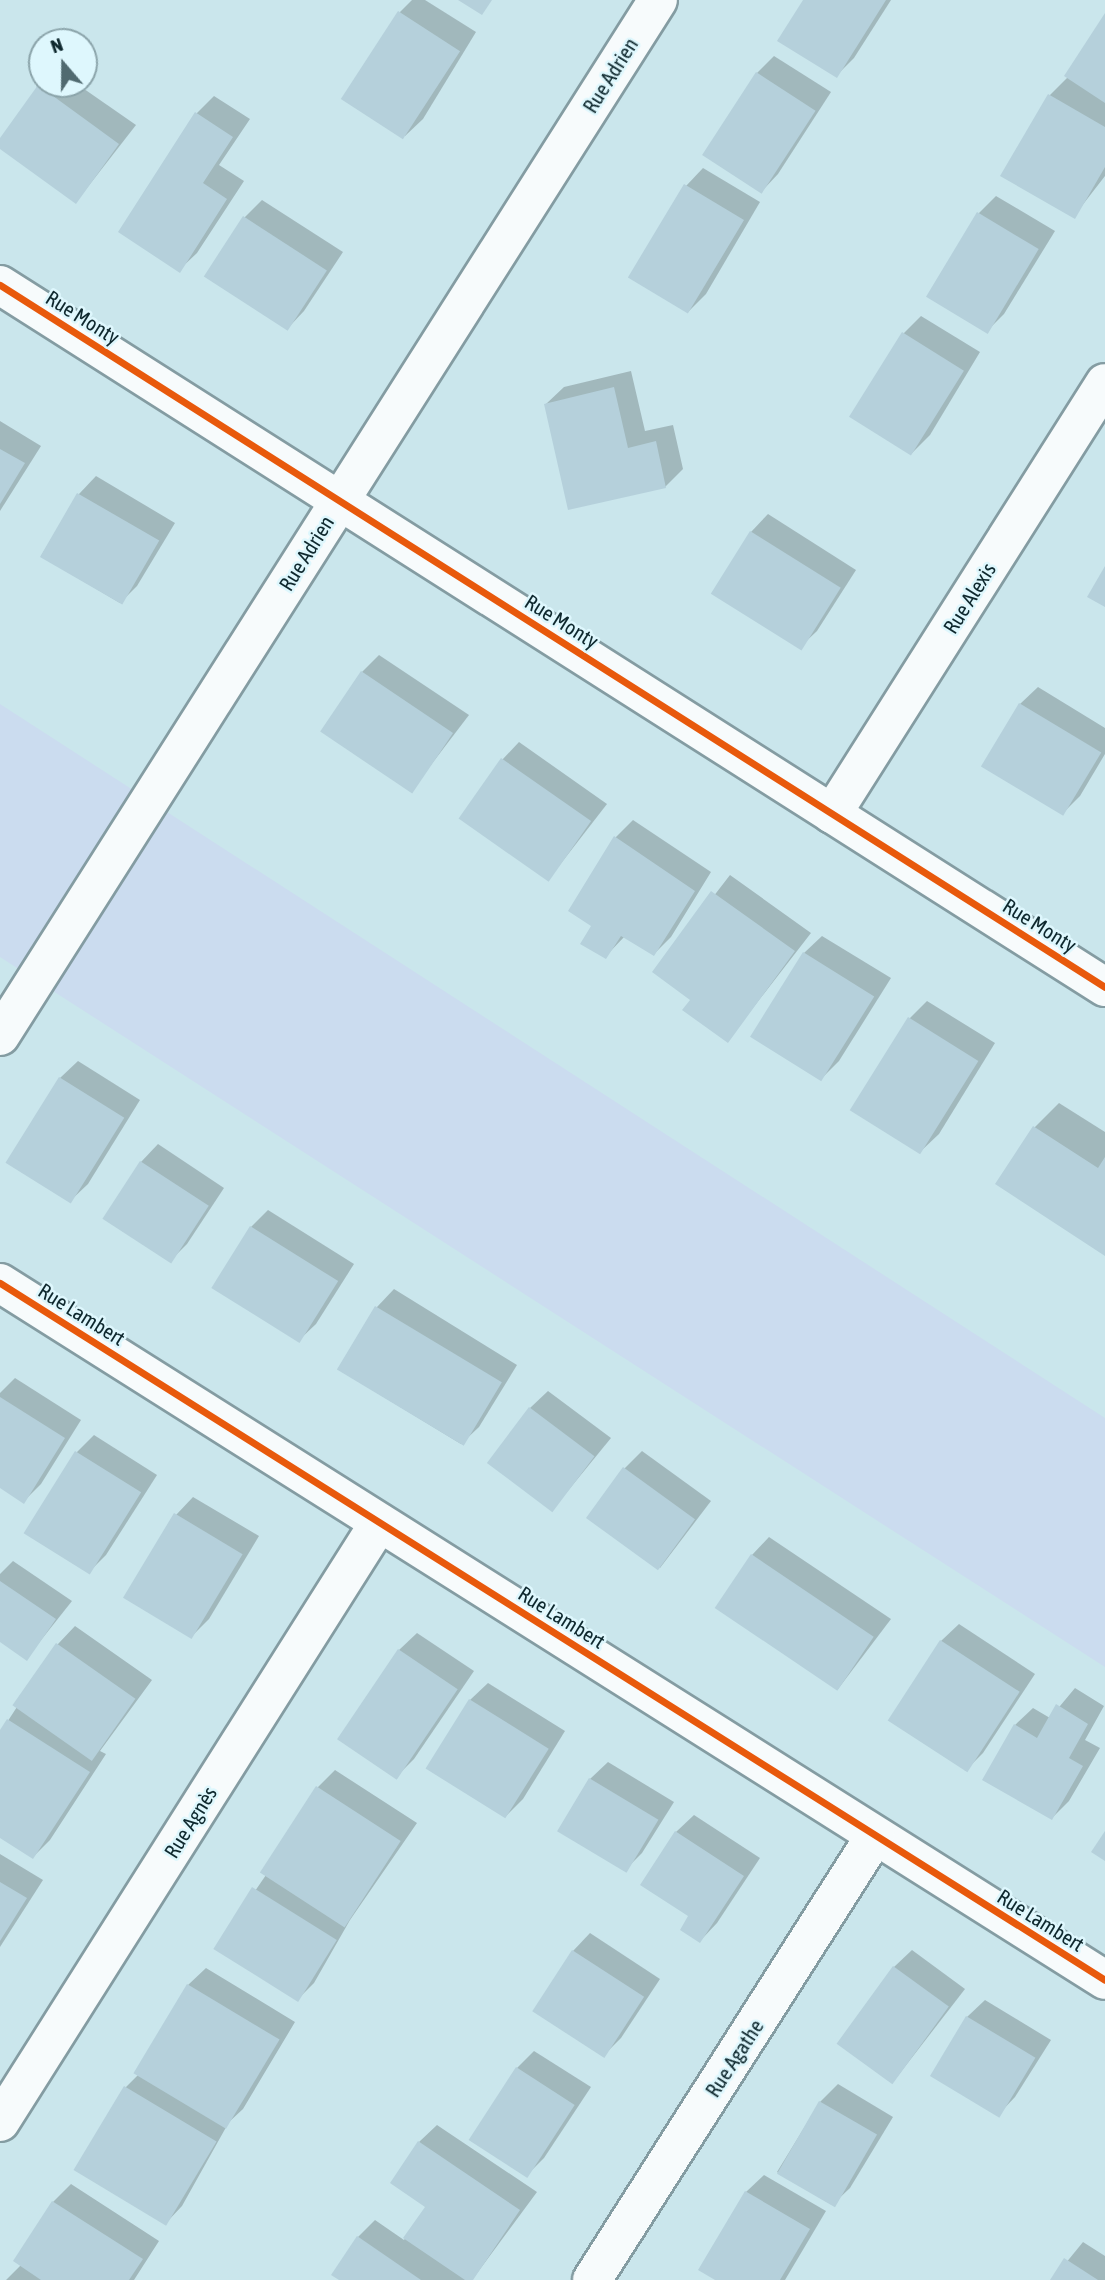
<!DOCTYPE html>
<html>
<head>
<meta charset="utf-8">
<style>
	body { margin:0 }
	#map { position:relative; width:1105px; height:2280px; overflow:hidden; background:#cae6ec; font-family:"Asap Condensed",sans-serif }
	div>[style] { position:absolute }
	.green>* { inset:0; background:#cbdcef }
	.shadow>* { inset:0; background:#0003 }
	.building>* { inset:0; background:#b5d0db; transform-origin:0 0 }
	.roads { filter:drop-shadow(2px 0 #849ca2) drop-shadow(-2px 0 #849ca2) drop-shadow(0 2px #849ca2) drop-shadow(0 -2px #849ca2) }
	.minor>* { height:38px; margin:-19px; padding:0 19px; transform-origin:19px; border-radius:19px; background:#f7fbfc }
	.cycleway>* { height:7px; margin:-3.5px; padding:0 3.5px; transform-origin:3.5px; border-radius:3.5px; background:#e8590c }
	span { translate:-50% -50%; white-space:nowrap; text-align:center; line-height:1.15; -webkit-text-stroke:5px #def7fd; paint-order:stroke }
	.street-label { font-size:21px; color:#0e282e }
	.north { position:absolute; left:28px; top:28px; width:70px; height:70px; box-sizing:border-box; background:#def7fd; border:2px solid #8ba4aa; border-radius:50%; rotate:340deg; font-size:19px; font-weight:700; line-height:28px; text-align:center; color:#0e282e }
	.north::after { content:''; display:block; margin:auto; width:24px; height:32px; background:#506a70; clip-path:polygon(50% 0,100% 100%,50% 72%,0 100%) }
</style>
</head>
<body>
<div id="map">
	<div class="green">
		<i style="clip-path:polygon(0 704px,1105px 1418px,1105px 1667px,0 957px)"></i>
	</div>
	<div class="shadow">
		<i style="clip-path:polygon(412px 0,425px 0,476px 32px,423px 119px,405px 136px,400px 12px)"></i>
		<i style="clip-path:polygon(805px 0,891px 0,854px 58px,836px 76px)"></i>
		<i style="clip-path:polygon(1105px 16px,1105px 176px,1074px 216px,1003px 175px,1050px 95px,1068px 77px)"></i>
		<i style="clip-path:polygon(774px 56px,831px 92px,778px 174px,761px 192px,757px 73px)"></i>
		<i style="clip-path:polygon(42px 83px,77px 84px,136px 125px,76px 202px,0 147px,0 141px)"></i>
		<i style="clip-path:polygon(214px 96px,250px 119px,219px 165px,244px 181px,197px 253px,179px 270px,197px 113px)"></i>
		<i style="clip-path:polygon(703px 168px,760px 202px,706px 294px,688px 312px,686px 186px)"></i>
		<i style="clip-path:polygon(996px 196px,1055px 231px,1004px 314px,987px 331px,979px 213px)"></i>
		<i style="clip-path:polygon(262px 200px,343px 252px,304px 311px,287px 329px,206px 277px,245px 217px)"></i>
		<i style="clip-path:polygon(921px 316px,980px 352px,930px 435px,912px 453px,903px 334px)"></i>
		<i style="clip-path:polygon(631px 371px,645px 431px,673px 425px,683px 469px,665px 487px,546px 404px,564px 387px)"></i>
		<i style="clip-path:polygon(0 421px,41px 446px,0 511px)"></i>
		<i style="clip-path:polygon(96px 476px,175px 523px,137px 586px,120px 603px,41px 556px,79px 494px)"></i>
		<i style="clip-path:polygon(768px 514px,856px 570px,817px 631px,799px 648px,712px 593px,751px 532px)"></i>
		<i style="clip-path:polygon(379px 655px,469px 715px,411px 791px,362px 672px)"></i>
		<i style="clip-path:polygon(1038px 687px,1105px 728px,1105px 754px,1080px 796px,1062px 814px,1020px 704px)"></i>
		<i style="clip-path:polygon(519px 742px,607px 804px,548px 880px,502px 760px)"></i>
		<i style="clip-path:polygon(633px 820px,711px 872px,671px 937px,654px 954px,625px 936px,605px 957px,593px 926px,616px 837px)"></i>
		<i style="clip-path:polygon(730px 875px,811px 933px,728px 1040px,692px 999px,655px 972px)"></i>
		<i style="clip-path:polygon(822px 936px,891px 978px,839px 1061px,822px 1078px,804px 953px)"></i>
		<i style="clip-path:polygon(927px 1001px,995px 1043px,939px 1134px,921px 1151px,909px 1019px)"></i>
		<i style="clip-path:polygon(78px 1061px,140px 1100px,88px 1184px,70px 1201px,60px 1078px)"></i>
		<i style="clip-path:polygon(1059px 1103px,1105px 1132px,1105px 1254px,1034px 1128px)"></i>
		<i style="clip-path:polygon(158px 1144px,224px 1188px,187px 1244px,170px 1261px,141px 1162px)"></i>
		<i style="clip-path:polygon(268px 1210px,354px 1264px,316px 1324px,298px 1341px,251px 1227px)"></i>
		<i style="clip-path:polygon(394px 1289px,517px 1365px,479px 1427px,461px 1444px,338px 1369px,377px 1307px)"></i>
		<i style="clip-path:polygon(15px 1378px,81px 1420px,41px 1484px,24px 1501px,0 1486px,0 1393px)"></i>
		<i style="clip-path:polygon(548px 1391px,611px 1438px,553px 1509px,530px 1408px)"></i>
		<i style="clip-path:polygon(94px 1435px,157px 1475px,106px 1555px,88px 1573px,77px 1452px)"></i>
		<i style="clip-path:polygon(642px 1451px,711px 1501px,660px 1568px,624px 1469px)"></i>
		<i style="clip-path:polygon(193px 1497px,259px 1536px,209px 1619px,191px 1637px,176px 1515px)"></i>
		<i style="clip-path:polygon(769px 1537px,891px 1619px,838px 1689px,752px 1555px)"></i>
		<i style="clip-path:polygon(13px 1561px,72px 1601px,26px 1659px,0 1640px,0 1574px)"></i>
		<i style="clip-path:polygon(959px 1624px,1035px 1674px,983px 1753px,965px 1771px,941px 1641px)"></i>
		<i style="clip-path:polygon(75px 1626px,152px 1680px,100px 1751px,106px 1754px,50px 1840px,33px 1857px,0 1836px,0 1733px,58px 1644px)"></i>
		<i style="clip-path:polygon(417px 1633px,474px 1671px,414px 1759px,397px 1776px,399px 1650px)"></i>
		<i style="clip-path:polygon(488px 1683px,565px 1731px,523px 1799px,506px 1816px,470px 1700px)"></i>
		<i style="clip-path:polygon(1075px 1688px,1104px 1706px,1085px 1740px,1100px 1748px,1069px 1801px,1052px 1818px,1015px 1725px,1033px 1708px,1050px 1718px)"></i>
		<i style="clip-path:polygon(608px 1762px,674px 1802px,642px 1853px,624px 1871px,590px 1779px)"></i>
		<i style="clip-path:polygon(335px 1770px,417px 1823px,350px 1920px,314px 1983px,297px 2000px,215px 1949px,266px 1875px,318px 1787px)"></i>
		<i style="clip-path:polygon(694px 1815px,760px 1858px,717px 1923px,700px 1941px,691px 1916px,676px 1832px)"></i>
		<i style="clip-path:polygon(0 1854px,43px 1880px,0 1947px)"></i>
		<i style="clip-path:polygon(590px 1933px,660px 1979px,621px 2038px,603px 2056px,573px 1951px)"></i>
		<i style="clip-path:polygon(912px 1950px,965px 1989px,893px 2082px,894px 1967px)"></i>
		<i style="clip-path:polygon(206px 1968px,295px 2022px,243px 2109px,229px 2122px,182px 2206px,165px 2224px,125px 2088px,139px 2074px,188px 1985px)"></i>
		<i style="clip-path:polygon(985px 2000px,1051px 2040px,1015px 2097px,998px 2115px,967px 2017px)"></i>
		<i style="clip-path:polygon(534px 2051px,591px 2087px,544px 2158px,527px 2175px,517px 2068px)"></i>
		<i style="clip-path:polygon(838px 2084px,893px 2117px,850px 2188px,832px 2205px,777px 2172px,820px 2102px)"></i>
		<i style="clip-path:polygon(437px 2125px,537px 2192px,472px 2280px,342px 2280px,358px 2237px,375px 2220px,404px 2240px,427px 2206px,419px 2142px)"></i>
		<i style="clip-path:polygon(764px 2175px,826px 2211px,785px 2280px,719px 2280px,746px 2192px)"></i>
		<i style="clip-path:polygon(71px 2184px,159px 2241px,134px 2280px,6px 2280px,21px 2265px,53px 2202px)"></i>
		<i style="clip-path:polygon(1083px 2242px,1105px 2256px,1105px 2280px,1052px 2280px)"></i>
	</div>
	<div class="building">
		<i style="clip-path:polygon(458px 0,492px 0,482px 15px)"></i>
		<i style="clip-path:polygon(803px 0,886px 0,837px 78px,777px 41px)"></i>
		<i style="left:398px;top:11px;width:74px;height:105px;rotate:33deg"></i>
		<i style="clip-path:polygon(1105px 13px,1105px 103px,1064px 76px)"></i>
		<i style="left:756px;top:72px;width:71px;height:99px;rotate:33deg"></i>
		<i style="clip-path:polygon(38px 85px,119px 144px,76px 204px,0 149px,0 138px)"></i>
		<i style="clip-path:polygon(1048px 94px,1105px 127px,1105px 167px,1075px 219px,1000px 176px)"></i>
		<i style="clip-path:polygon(195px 112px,233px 137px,203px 183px,227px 199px,180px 273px,118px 232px)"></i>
		<i style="left:684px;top:184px;width:70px;height:109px;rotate:31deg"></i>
		<i style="left:977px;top:212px;width:72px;height:99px;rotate:31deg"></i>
		<i style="left:243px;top:216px;width:100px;height:72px;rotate:33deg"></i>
		<i style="left:902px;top:332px;width:73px;height:100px;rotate:32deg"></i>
		<i style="clip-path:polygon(614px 387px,628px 448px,656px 441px,666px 488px,568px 510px,544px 404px)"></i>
		<i style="clip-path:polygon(0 449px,25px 463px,0 504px)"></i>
		<i style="left:77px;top:493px;width:95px;height:74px;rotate:30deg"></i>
		<i style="left:750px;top:531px;width:107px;height:74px;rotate:32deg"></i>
		<i style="clip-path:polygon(1105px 566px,1105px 607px,1087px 597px)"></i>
		<i style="left:361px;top:671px;width:111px;height:73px;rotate:34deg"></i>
		<i style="left:1019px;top:703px;width:96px;height:74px;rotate:31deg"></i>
		<i style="left:501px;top:758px;width:110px;height:74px;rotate:35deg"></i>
		<i style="clip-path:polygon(614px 836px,695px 891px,654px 956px,621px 936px,606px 959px,580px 944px,591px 926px,568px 911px)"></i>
		<i style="clip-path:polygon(711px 891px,795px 951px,728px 1043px,682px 1010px,690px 1000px,652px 972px)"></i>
		<i style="left:803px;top:952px;width:84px;height:100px;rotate:32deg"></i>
		<i style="left:908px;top:1017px;width:83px;height:110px;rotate:32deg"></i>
		<i style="left:59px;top:1077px;width:77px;height:101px;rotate:32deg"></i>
		<i style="clip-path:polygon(1033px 1126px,1098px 1168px,1105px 1157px,1105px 1256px,995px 1184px)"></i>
		<i style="left:140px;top:1161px;width:82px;height:69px;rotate:33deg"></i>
		<i style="left:250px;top:1226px;width:104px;height:73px;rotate:32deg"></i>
		<i style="left:375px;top:1306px;width:148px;height:74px;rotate:31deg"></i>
		<i style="clip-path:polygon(0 1397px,65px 1438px,24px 1504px,0 1488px)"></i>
		<i style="left:529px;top:1407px;width:82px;height:70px;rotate:37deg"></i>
		<i style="left:75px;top:1451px;width:78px;height:97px;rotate:32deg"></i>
		<i style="left:623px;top:1467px;width:89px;height:63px;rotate:36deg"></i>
		<i style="left:174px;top:1513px;width:80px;height:99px;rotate:31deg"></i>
		<i style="left:751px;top:1554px;width:148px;height:65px;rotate:34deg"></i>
		<i style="clip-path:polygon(0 1581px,56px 1619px,27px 1661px,0 1642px)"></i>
		<i style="left:940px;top:1640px;width:95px;height:96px;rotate:33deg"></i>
		<i style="left:56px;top:1643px;width:97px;height:76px;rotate:35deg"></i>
		<i style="left:398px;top:1649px;width:72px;height:109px;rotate:34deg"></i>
		<i style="left:469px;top:1699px;width:94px;height:82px;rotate:32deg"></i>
		<i style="clip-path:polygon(1056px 1704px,1088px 1724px,1069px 1758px,1083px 1766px,1052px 1820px,982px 1780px,1014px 1724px,1037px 1738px)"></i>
		<i style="clip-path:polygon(7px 1719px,90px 1772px,33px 1859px,0 1838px,0 1730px)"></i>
		<i style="left:589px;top:1778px;width:81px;height:62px;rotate:31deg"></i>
		<i style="left:316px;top:1786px;width:101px;height:103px;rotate:33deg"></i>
		<i style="clip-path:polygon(675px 1831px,744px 1876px,700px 1943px,680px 1930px,688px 1916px,640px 1885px)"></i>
		<i style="clip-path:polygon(1105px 1831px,1105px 1861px,1091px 1852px)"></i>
		<i style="clip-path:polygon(0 1882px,27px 1898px,0 1941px)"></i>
		<i style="left:252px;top:1887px;width:100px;height:73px;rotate:32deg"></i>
		<i style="left:572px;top:1950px;width:86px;height:73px;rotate:33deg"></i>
		<i style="left:893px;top:1966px;width:69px;height:96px;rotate:36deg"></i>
		<i style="left:187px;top:1984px;width:108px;height:104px;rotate:31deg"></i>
		<i style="left:966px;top:2016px;width:81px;height:70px;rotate:31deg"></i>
		<i style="left:516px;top:2067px;width:70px;height:87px;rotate:33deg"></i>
		<i style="left:124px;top:2086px;width:108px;height:98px;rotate:31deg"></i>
		<i style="left:819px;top:2101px;width:67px;height:84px;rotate:30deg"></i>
		<i style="clip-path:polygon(418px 2141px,520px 2210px,473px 2280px,465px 2280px,403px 2238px,425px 2207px,390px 2183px)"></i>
		<i style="clip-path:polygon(745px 2191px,810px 2229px,780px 2280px,715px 2280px,698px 2270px)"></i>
		<i style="clip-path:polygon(52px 2201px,143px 2259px,129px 2280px,41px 2280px,13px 2261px)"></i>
		<i style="clip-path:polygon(357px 2236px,421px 2280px,339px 2280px,331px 2275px)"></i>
		<i style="clip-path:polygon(1064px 2258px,1098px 2280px,1050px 2280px)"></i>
	</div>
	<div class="roads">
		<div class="minor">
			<i style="left:0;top:285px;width:1309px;rotate:32.43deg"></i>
			<i style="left:832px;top:814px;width:510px;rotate:-57.65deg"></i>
			<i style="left:0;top:1036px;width:1227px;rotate:-57.58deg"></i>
			<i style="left:0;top:1283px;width:1306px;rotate:32.24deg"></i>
			<i style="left:0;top:2122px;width:709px;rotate:-57.68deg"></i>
			<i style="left:592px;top:2280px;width:527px;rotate:-57.49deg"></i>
		</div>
	</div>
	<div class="cycleway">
		<i style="left:0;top:285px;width:1309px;rotate:32.43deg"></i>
		<i style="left:0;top:1283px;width:1306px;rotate:32.24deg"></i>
	</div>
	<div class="street-label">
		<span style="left:610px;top:75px;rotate:-58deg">Rue Adrien</span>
		<span style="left:83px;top:317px;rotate:32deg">Rue Monty</span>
		<span style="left:306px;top:553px;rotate:-58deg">Rue Adrien</span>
		<span style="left:969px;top:598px;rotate:-58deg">Rue Alexis</span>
		<span style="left:562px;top:621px;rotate:32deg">Rue Monty</span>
		<span style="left:1040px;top:925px;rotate:32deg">Rue Monty</span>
		<span style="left:82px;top:1314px;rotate:32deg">Rue Lambert</span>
		<span style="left:562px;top:1617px;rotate:32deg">Rue Lambert</span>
		<span style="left:190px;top:1822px;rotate:-58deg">Rue Agnès</span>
		<span style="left:1041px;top:1920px;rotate:32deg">Rue Lambert</span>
		<span style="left:734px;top:2058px;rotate:-57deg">Rue Agathe</span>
	</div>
	<div class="north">N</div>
</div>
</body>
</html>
